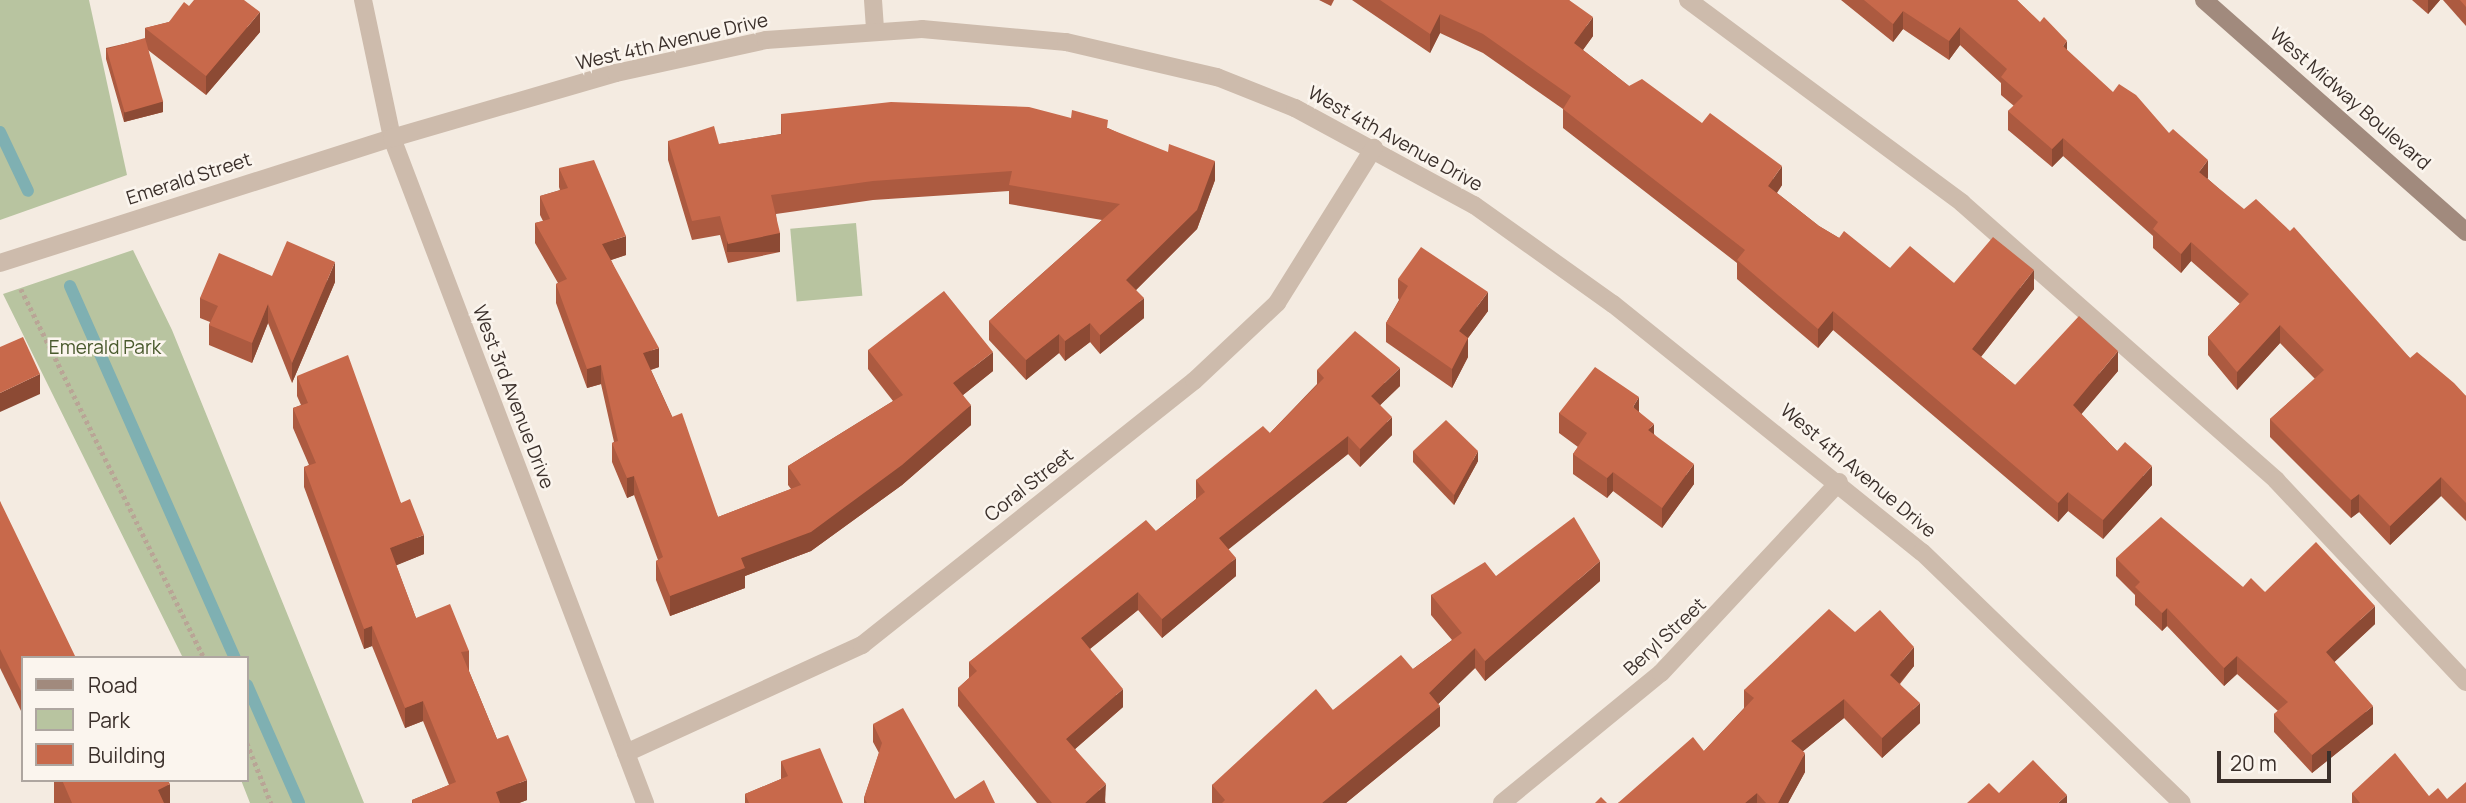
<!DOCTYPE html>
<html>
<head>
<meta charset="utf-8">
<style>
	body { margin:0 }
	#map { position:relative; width:2466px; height:803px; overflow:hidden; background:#f4ebe1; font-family:Manrope,sans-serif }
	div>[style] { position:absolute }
	.green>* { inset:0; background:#b8c4a0; transform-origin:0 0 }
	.stream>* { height:12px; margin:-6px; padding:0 6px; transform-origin:6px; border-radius:6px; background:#7fb0b2 }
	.path>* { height:4.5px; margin-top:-2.25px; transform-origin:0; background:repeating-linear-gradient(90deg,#b9a596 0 3.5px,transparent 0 7px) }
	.service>* { height:18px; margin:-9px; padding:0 9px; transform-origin:9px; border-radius:9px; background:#cdbbac }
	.minor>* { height:18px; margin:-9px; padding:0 9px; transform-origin:9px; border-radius:9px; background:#cdbbac }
	.secondary>* { height:18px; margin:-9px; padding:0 9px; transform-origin:9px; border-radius:9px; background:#a18a7d }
	.wall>* { inset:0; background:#ac5a40; transform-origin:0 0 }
	.shaded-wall>* { inset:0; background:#8c4a34; transform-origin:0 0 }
	.building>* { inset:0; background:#c8694b; transform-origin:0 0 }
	span { translate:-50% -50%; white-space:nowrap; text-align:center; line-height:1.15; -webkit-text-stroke:5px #fbf5ee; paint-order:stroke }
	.street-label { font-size:19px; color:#3b302b }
	.park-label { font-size:19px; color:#4a5a2e }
	.legend { position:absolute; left:21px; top:656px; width:228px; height:126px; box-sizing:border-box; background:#fbf5ee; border:2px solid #aea6a0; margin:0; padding:9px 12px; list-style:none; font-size:21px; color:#3b302b }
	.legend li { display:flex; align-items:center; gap:14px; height:35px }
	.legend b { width:35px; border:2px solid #aea6a0 }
	.scale { position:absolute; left:2217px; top:751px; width:114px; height:32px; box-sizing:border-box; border:4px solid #3b302b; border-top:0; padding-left:9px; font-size:21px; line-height:24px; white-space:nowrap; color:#3b302b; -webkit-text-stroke:5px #fbf5ee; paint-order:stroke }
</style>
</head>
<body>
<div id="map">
	<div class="green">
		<i style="clip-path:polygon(0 0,89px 0,127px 175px,0 220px)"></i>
		<i style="left:856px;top:223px;width:73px;height:66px;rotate:85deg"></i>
		<i style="clip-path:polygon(133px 250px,172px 330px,364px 803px,250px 803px,241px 780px,247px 780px,247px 658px,183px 658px,3px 294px)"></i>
	</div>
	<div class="stream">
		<i style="left:0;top:132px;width:65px;rotate:64.6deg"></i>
		<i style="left:70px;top:286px;width:407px;rotate:66.1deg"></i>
		<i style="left:247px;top:685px;width:129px;rotate:66.2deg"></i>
	</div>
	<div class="path">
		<i style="left:21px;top:289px;width:412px;rotate:63.6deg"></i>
		<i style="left:247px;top:743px;width:65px;rotate:68.2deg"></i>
	</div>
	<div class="service">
		<i style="left:1688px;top:0;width:341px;rotate:36.5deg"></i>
		<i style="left:1962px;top:203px;width:419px;rotate:41.4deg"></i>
		<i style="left:2276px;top:480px;width:277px;rotate:46.8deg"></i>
	</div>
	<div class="minor">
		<i style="left:363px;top:0;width:141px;rotate:78.1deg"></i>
		<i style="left:392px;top:138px;width:712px;rotate:69.17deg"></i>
		<i style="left:873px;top:0;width:29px;rotate:86deg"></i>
		<i style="left:0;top:263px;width:411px;rotate:-17.7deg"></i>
		<i style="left:392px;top:138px;width:233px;rotate:-16.2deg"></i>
		<i style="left:616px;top:73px;width:154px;rotate:-12.4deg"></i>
		<i style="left:766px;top:40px;width:156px;rotate:-4deg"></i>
		<i style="left:922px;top:29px;width:145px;rotate:5.2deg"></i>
		<i style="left:1066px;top:42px;width:155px;rotate:13.1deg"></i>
		<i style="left:1217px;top:77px;width:84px;rotate:21.7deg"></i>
		<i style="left:1295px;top:108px;width:204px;rotate:28.5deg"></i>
		<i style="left:1474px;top:205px;width:171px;rotate:35.5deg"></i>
		<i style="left:1613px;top:304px;width:396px;rotate:38.8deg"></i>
		<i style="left:1922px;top:552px;width:361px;rotate:44deg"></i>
		<i style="left:626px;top:753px;width:260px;rotate:-24.6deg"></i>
		<i style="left:862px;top:645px;width:424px;rotate:-38.5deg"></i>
		<i style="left:1194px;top:381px;width:114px;rotate:-43.2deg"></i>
		<i style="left:1277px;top:303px;width:183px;rotate:-58deg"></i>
		<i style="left:1502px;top:803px;width:205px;rotate:-39.3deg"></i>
		<i style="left:1661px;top:673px;width:261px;rotate:-47deg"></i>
	</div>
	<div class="secondary">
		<i style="left:2204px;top:0;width:350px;rotate:41.5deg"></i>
	</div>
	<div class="wall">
		<i style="clip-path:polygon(1319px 0,1334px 0,1331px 6px)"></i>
		<i style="clip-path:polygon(1352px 0,1569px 0,1593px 36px,1583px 50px,1629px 86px,1782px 185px,1777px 193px,1819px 226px,1890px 268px,1954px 283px,2034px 289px,1981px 357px,2015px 385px,2118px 371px,2081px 414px,2117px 451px,2152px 485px,2103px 539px,2068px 511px,2058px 522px,1833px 330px,1818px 348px,1737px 279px,1737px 263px,1563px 128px,1563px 109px,1483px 53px,1440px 33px,1430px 53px)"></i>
		<i style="clip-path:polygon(1841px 0,2017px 0,2067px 51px,2208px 179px,2410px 358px,2466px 396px,2466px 521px,2441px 496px,2390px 545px,2359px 512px,2351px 518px,2270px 437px,2270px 419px,2315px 379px,2280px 343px,2237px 390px,2208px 355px,2208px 337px,2240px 304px,2191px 261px,2181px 273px,2153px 248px,2153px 236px,2063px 156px,2052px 167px,2008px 130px,2008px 111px,2014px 106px,2001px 95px,2001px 83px,1960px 45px,1949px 60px,1903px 29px,1893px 42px)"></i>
		<i style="clip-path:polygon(2412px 0,2440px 0,2428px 14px)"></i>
		<i style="clip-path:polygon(2443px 0,2466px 0,2466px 26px)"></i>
		<i style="clip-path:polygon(189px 6px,260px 32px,206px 95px,148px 50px,163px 112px,124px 122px,106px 59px,106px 48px,145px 39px,145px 28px,169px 22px)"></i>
		<i style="clip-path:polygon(781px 114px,1108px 128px,1215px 180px,1197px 229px,1136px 290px,1144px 318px,1100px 354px,1090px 342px,1065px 361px,1059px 353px,1026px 380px,989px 340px,989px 321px,1102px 220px,1009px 204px,1009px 191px,873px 200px,776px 214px,780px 252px,728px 263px,720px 235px,692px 240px,668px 160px,668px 141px,719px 144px,781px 134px)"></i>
		<i style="clip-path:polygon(559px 168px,626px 255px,611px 260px,659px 367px,651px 370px,718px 517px,791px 489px,788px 485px,788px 466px,893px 401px,868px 369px,868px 350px,993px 371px,963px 395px,971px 425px,902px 485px,811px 551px,745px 576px,745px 588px,670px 616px,656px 580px,656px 561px,658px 560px,634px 495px,627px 498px,612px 462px,612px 443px,614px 442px,601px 384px,587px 388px,556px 303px,556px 284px,558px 283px,535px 243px,535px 223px,543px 221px,540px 215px,540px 196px,560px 190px,559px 187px)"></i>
		<i style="clip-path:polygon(272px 276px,335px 282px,292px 383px,268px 323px,252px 363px,209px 345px,209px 325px,210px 322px,200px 318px,200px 298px)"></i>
		<i style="clip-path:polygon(1398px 279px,1488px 311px,1468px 338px,1468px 357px,1452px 388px,1386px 342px,1386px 323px,1399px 300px,1398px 298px)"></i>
		<i style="clip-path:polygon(1317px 370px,1400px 386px,1380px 405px,1392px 435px,1360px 467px,1348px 454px,1228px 549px,1236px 576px,1162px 638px,1138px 610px,1090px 649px,1123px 707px,1075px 749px,1106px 803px,1037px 803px,958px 706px,958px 688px,969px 678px,969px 662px,1156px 531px,1196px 499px,1196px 480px,1270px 433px,1317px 384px)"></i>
		<i style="clip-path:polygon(297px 376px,401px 503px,424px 554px,396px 565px,416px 618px,469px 651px,469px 671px,497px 739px,527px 800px,519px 803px,412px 803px,412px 800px,449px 785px,423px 721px,405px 728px,372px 646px,364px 649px,304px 487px,304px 467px,309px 465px,293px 428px,293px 408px,301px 405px,297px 396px)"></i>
		<i style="clip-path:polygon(1639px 412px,1654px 434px,1694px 484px,1662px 528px,1613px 491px,1607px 498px,1573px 474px,1573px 454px,1578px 447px,1559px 433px,1559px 413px)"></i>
		<i style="clip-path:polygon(1413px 451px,1478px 461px,1454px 505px,1413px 462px)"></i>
		<i style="clip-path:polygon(0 501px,23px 658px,23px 715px,0 668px)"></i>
		<i style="clip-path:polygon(2116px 558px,2265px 592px,2375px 624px,2334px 662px,2373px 724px,2312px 773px,2274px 732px,2274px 714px,2278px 711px,2237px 674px,2224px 686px,2167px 626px,2162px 631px,2135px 605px,2135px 595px,2116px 576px)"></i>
		<i style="clip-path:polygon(1496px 576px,1600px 581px,1485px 681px,1475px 668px,1438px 704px,1440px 726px,1346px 803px,1212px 803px,1212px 785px,1333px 710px,1413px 669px,1452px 640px,1431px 615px,1431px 595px)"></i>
		<i style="clip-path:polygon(1855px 632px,1914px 666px,1900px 684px,1920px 723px,1882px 758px,1844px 718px,1803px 751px,1805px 772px,1788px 803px,1618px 803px,1704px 751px,1744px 708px,1744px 690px)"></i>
		<i style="clip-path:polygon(873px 724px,955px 799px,995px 803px,864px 803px,864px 798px,879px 753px,873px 742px)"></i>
		<i style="clip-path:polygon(781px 761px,843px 803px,745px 803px,745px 794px,781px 779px)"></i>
		<i style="left:54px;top:780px;width:114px;height:25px"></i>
		<i style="clip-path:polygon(2352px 793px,2429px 796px,2466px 803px,2352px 803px)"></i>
	</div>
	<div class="shaded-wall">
		<i style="clip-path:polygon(2428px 0,2440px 0,2428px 14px)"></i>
		<i style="clip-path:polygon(1903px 11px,1903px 29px,1893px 42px,1893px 24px)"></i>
		<i style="clip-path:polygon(260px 12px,260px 32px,206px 95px,206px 76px)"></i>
		<i style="clip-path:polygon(1440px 14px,1440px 33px,1430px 53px,1430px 34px)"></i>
		<i style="clip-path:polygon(1593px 17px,1593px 36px,1574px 62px,1574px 43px)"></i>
		<i style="clip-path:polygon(1960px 27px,1960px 45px,1949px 60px,1949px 41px)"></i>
		<i style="clip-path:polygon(2067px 41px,2067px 59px,2063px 46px)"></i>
		<i style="clip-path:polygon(163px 101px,163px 112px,124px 122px,124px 112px)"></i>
		<i style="clip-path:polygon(2063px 138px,2063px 156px,2052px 167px,2052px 149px)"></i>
		<i style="clip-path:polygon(2208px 160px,2208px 178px,2199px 190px,2199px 172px)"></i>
		<i style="clip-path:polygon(1215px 161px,1215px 180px,1197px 229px,1126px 300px,1126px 280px)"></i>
		<i style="clip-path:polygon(1782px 166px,1782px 185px,1768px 205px,1768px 186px)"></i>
		<i style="left:780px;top:233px;width:19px;height:53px;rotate:90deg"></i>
		<i style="clip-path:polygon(626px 236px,626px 255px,602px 263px,602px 244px)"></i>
		<i style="clip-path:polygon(2191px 242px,2191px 261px,2181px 273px,2181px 254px)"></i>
		<i style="clip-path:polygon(335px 262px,335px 282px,292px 383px,292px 363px)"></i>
		<i style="clip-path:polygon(2034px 270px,2034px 289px,1972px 368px,1972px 349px)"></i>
		<i style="clip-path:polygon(1488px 292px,1488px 311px,1468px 338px,1468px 357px,1452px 388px,1452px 369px,1459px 331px)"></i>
		<i style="clip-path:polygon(1144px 298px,1144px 318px,1100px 354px,1100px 335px)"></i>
		<i style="clip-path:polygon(268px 304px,268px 323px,252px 363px,252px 343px)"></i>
		<i style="clip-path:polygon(1833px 311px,1833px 330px,1818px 348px,1818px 329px)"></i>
		<i style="clip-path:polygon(1090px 323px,1090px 342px,1065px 361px,1065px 341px)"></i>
		<i style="clip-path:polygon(2280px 325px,2280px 343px,2237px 390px,2237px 372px)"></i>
		<i style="clip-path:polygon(1059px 334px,1059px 353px,1026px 380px,1026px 360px)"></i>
		<i style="clip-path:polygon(659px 348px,659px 367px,643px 372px,643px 353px)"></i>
		<i style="clip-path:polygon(2118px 351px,2118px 371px,2073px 424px,2073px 405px)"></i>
		<i style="clip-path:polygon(993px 352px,993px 371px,953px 403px,953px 383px)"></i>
		<i style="clip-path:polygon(601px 365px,601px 384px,587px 388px,587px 369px)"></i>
		<i style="clip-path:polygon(1400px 368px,1400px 386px,1371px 414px,1371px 396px)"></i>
		<i style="clip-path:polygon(40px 374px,40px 394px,0 412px,0 393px)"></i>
		<i style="clip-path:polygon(1639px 397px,1639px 417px,1633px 407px)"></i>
		<i style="clip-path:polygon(971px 405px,971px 425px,902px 485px,811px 551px,745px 576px,745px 588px,670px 616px,670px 596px,741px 558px)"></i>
		<i style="clip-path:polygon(1392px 417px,1392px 435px,1360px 467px,1360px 449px)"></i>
		<i style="clip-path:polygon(1654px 424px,1654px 444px,1648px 430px)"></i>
		<i style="clip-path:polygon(1348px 436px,1348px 454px,1219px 557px,1219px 538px)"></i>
		<i style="clip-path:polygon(1478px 451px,1478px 461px,1454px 505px,1454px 495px)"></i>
		<i style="clip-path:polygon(1694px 464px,1694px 484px,1662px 528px,1662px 508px)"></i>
		<i style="clip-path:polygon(2152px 466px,2152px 485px,2103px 539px,2103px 520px)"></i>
		<i style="clip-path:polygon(1613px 472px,1613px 491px,1607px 498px,1607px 478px)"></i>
		<i style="clip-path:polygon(634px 476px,634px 495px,627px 498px,627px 478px)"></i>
		<i style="clip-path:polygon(2441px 477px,2441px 496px,2390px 545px,2390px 526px)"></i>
		<i style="clip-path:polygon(2068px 492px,2068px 511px,2058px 522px,2058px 503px)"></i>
		<i style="clip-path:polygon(2359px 494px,2359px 512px,2351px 518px,2351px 500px)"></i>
		<i style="clip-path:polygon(424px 535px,424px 554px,390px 568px,390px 548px)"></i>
		<i style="clip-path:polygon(1236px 558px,1236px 576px,1162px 638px,1162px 619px)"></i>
		<i style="clip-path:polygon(1600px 561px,1600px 581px,1485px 681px,1485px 661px)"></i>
		<i style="clip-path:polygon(1138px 592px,1138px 610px,1081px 656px,1081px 638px)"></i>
		<i style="clip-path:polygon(2375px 606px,2375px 624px,2326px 670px,2326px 652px)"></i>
		<i style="clip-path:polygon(2167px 608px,2167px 626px,2162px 631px,2162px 613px)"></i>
		<i style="clip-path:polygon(372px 626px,372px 646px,364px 649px,364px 629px)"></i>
		<i style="clip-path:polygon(1914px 647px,1914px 666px,1890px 694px,1890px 675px)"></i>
		<i style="clip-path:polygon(1475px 648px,1475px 668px,1429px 713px,1429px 693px)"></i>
		<i style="clip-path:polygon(2237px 656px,2237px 674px,2224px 686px,2224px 668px)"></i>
		<i style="clip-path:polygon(1123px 689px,1123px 707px,1066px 757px,1066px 739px)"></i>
		<i style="clip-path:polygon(1844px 699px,1844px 718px,1791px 761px,1791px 741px)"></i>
		<i style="clip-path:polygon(423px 701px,423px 721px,405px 728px,405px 708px)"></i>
		<i style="clip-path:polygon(1920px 703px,1920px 723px,1882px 758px,1882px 738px)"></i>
		<i style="clip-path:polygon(1440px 706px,1440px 726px,1346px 803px,1322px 803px)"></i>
		<i style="clip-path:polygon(2373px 706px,2373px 724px,2312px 773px,2312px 755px)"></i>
		<i style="clip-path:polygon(1805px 753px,1805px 772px,1788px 803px,1778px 803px)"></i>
		<i style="clip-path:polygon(527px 780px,527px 800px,519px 803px,496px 803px,496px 792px)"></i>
		<i style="clip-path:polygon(170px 784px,170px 803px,158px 803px,158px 790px)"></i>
		<i style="clip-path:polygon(1106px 784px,1105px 803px,1085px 803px)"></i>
		<i style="clip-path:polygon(1757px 793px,1757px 803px,1745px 803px)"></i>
		<i style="clip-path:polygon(2067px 795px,2067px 803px,2058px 803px)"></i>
	</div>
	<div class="building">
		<i style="clip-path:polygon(194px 0,244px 0,260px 12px,206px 76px,145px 28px,169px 22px,184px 2px,189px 6px)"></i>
		<i style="clip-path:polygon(1380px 0,1569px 0,1593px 17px,1574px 43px,1629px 86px,1642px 79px,1702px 123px,1710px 113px,1782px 166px,1768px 186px,1819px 226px,1839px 238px,1844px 231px,1890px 268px,1910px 246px,1954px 283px,1993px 237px,2034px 270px,1972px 349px,2015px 385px,2079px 316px,2118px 351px,2073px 405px,2117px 451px,2125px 442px,2152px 466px,2103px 520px,2068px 492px,2058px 503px,1833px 311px,1818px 329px,1737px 260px,1745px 250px,1563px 109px,1571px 96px,1483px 34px,1440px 14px,1430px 34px)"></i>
		<i style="clip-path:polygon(1864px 0,2017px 0,2040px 22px,2044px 17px,2067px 41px,2063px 46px,2113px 92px,2119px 84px,2136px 95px,2169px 133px,2173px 129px,2208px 160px,2199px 172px,2244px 209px,2256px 199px,2290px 231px,2294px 227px,2410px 358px,2417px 352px,2454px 383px,2466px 396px,2466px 503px,2441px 477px,2390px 526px,2359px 494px,2351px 500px,2270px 419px,2324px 370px,2280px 325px,2237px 372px,2208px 337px,2249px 294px,2191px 242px,2181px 254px,2153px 229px,2158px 222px,2063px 138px,2052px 149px,2008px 111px,2023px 96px,2001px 77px,2007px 69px,1960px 27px,1949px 41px,1903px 11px,1893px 24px)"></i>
		<i style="clip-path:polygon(2460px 0,2466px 0,2466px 7px)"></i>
		<i style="left:145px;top:38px;width:66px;height:40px;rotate:74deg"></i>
		<i style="clip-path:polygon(891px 102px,1029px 107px,1071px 118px,1072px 110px,1108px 120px,1107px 128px,1168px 152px,1169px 144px,1215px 161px,1197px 210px,1126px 280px,1144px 298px,1100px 335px,1090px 323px,1065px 341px,1059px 334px,1026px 360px,989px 321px,1120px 204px,1009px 185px,1012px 171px,873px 181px,771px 195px,780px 233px,728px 244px,720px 216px,692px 221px,668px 141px,714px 126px,719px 144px,782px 134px,781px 114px)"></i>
		<i style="clip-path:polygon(594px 160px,626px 236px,602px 244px,659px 348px,643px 353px,672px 417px,682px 413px,718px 517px,801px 485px,788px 466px,903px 395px,868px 350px,944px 291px,993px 352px,953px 383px,971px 405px,902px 465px,811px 532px,741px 558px,745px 568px,670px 596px,656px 561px,663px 557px,634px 476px,627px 478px,612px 443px,618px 441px,601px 365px,587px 369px,556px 284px,567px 279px,535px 223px,550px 219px,540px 196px,568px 188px,559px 168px)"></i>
		<i style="clip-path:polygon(287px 241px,335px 262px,292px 363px,268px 304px,252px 343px,209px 325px,218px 306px,200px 298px,219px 253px,272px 276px)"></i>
		<i style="clip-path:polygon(1421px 247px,1488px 292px,1459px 331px,1468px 338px,1452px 369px,1386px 323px,1408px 286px,1398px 279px)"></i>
		<i style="clip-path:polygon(1355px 331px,1400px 368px,1371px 396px,1392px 417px,1360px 449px,1348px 436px,1219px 538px,1236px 558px,1162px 619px,1138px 592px,1081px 638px,1123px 689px,1066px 739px,1106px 784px,1085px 803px,1052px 803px,958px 688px,977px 671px,969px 662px,1146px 520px,1156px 531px,1205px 492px,1196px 480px,1263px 426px,1270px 433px,1324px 378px,1317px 370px)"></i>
		<i style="clip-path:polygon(23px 337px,40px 374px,0 393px,0 347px)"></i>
		<i style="clip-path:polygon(348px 355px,401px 503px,410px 499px,424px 535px,390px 548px,416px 618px,450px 604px,469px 651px,461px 652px,497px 739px,508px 735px,527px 780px,496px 792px,500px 803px,413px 803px,412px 800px,456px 782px,423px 701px,405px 708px,372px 626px,364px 629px,304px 467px,316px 463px,293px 408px,308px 403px,297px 376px)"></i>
		<i style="clip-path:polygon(1595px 367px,1639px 397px,1633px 407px,1654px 424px,1648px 430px,1694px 464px,1662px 508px,1613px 472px,1607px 478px,1573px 454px,1587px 433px,1559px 413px)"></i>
		<i style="clip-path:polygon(1446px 420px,1478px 451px,1454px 495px,1413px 451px)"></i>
		<i style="clip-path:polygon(0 501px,76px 658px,23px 658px,23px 695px,0 649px)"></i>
		<i style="clip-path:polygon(1574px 517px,1600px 561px,1485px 661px,1475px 648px,1429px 693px,1440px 706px,1322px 803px,1222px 803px,1225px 800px,1212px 785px,1316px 689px,1333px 710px,1401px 655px,1413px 669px,1462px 633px,1431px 595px,1485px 562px,1496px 576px)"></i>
		<i style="clip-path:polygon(2161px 517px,2243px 587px,2251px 578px,2265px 592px,2316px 542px,2375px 606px,2326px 652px,2373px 706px,2312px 755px,2274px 714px,2288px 702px,2237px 656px,2224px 668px,2167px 608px,2162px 613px,2135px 587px,2140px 582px,2116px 558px)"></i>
		<i style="clip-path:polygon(1829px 609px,1855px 632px,1880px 610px,1914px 647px,1890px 675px,1920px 703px,1882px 738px,1844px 699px,1791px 741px,1805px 753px,1778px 803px,1766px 803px,1757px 793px,1745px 803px,1618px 803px,1693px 737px,1704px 751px,1754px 698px,1744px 690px)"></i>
		<i style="clip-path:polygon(903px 708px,955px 799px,984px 780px,995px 803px,867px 803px,864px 798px,882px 743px,873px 724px)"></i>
		<i style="clip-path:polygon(820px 748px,843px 803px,749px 803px,745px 794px,788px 776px,781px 761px)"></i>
		<i style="clip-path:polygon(2395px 753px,2429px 796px,2438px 788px,2447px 799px,2466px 782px,2466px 803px,2360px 803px,2352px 793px)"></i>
		<i style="clip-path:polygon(2033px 760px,2067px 795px,2058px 803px,1967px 803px,1989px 783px,1999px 793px)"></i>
		<i style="clip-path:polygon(62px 780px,168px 780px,170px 784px,158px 790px,164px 803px,72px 803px)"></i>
		<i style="clip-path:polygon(1601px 797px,1607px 803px,1595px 803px)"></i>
	</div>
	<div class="street-label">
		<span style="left:672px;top:42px;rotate:-13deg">West 4th Avenue Drive</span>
		<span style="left:2350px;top:99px;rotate:41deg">West Midway Boulevard</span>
		<span style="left:1395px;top:139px;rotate:29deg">West 4th Avenue Drive</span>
		<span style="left:189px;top:179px;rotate:-18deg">Emerald Street</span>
		<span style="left:513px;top:397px;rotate:69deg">West 3rd Avenue Drive</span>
		<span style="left:1858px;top:471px;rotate:40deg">West 4th Avenue Drive</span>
		<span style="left:1029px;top:485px;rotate:-38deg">Coral Street</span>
		<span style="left:1665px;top:637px;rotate:-43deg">Beryl Street</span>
	</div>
	<div class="park-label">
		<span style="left:105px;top:348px">Emerald Park</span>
	</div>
	<ul class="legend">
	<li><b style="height:9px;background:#a18a7d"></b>Road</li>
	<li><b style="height:19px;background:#b8c4a0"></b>Park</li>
	<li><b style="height:19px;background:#c8694b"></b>Building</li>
	</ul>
	<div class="scale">20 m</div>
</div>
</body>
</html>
